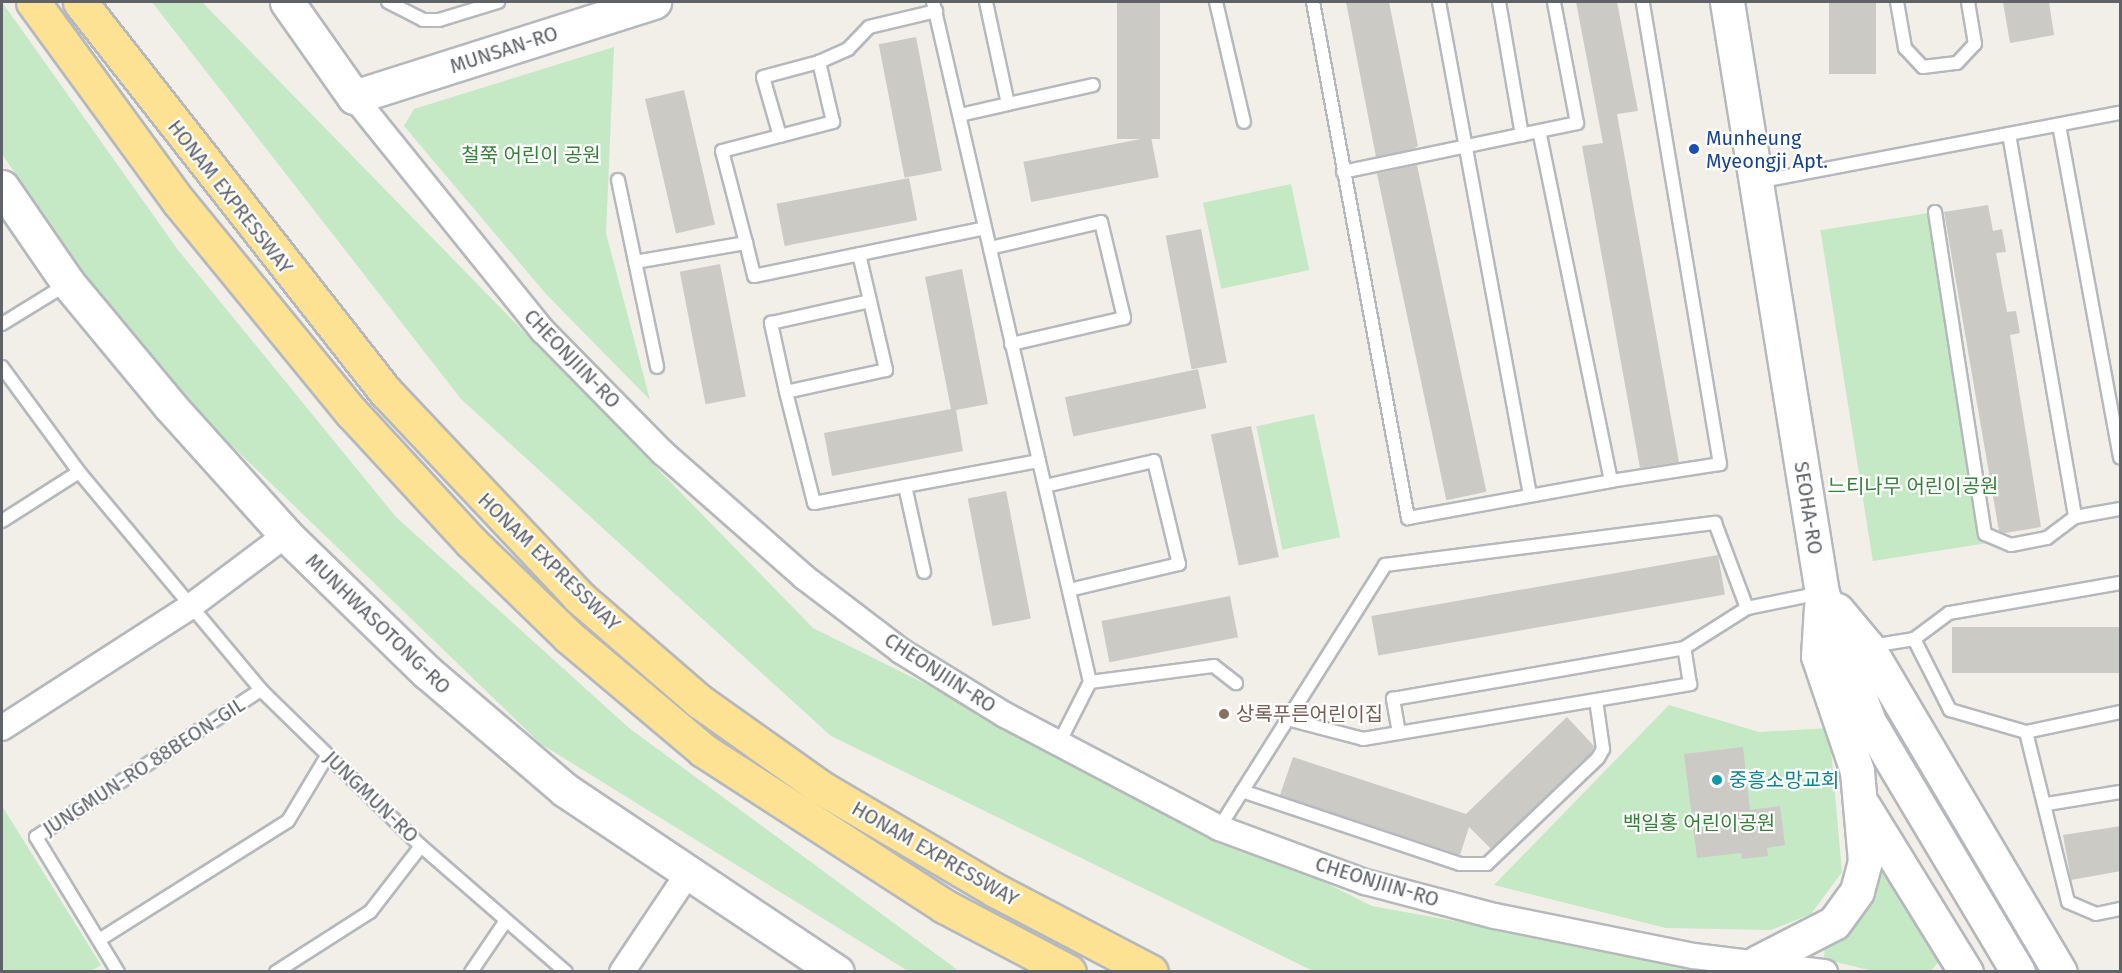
<!DOCTYPE html>
<html>
<head>
<meta charset="utf-8">
<style>
	body { margin:0 }
	#map { position:relative; width:2122px; height:973px; overflow:hidden; background:#f1efe8; font-family:"Fira Sans","Noto Sans KR",sans-serif }
	div>[style] { position:absolute }
	.green>* { inset:0; background:#c5e8c5; transform-origin:0 0 }
	.building>* { inset:0; background:#cccac5; transform-origin:0 0 }
	.roads { filter:drop-shadow(2px 0 #b5b8bc) drop-shadow(-2px 0 #b5b8bc) drop-shadow(0 2px #b5b8bc) drop-shadow(0 -2px #b5b8bc) }
	.lane>* { height:12px; margin:-6px; padding:0 6px; transform-origin:6px; border-radius:6px; background:#fff }
	.street>* { height:24px; margin:-12px; padding:0 12px; transform-origin:12px; border-radius:12px; background:#fff }
	.secondary>* { height:33px; margin:-16.5px; padding:0 16.5px; transform-origin:16.5px; border-radius:16.5px; background:#fff }
	.highway>* { height:33px; margin:-16.5px; padding:0 16.5px; transform-origin:16.5px; border-radius:16.5px; background:#fde293 }
	.dots>* { width:16px; height:16px; translate:-50% -50%; box-sizing:border-box; border:3px solid #fff; border-radius:50% }
	span { translate:-50% -50%; white-space:nowrap; text-align:center; line-height:1.15; -webkit-text-stroke:4.5px #fff; paint-order:stroke }
	.street-label { font-size:20px; color:#5f6368 }
	.transit-label { font-size:20px; color:#164399 }
	.left { translate:0 -50%; text-align:left }
	.park-label { font-size:20px; color:#348238 }
	.education-label { font-size:20px; color:#785e54 }
	.culture-label { font-size:20px; color:#0d838f }
	.frame { position:absolute; inset:0; border:3px solid #5f6368; pointer-events:none }
</style>
</head>
<body>
<div id="map">
	<div class="green">
		<i style="clip-path:polygon(2px 2px,178px 250px,396px 517px,629px 728px,959px 971px,908px 971px,541px 744px,142px 359px,2px 154px)"></i>
		<i style="clip-path:polygon(152px 2px,202px 2px,813px 628px,1372px 906px,1728px 971px,1313px 971px,831px 736px,461px 399px)"></i>
		<i style="clip-path:polygon(614px 47px,606px 233px,650px 400px,546px 294px,404px 126px,414px 109px)"></i>
		<i style="left:1291px;top:184px;width:88px;height:90px;rotate:78deg"></i>
		<i style="left:1935px;top:212px;width:335px;height:116px;rotate:81deg"></i>
		<i style="left:1314px;top:414px;width:126px;height:59px;rotate:78deg"></i>
		<i style="clip-path:polygon(1669px 705px,1759px 732px,1829px 728px,1842px 872px,1811px 914px,1771px 930px,1666px 928px,1494px 885px)"></i>
		<i style="clip-path:polygon(2px 806px,101px 965px,91px 971px,2px 971px)"></i>
		<i style="clip-path:polygon(1882px 854px,1944px 955px,1931px 971px,1877px 972px,1824px 959px,1825px 943px)"></i>
	</div>
	<div class="building">
		<i style="left:1117px;top:2px;width:43px;height:137px"></i>
		<i style="clip-path:polygon(1346px 2px,1389px 2px,1418px 146px,1413px 149px,1376px 157px)"></i>
		<i style="clip-path:polygon(1576px 2px,1617px 2px,1638px 111px,1617px 114px,1679px 462px,1640px 468px,1582px 146px,1603px 143px)"></i>
		<i style="left:1829px;top:2px;width:47px;height:72px"></i>
		<i style="clip-path:polygon(2003px 2px,2049px 2px,2054px 35px,2010px 43px)"></i>
		<i style="left:916px;top:37px;width:136px;height:38px;rotate:79deg"></i>
		<i style="left:684px;top:90px;width:138px;height:40px;rotate:77deg"></i>
		<i style="left:1151px;top:137px;width:41px;height:130px;rotate:79deg"></i>
		<i style="left:1417px;top:165px;width:334px;height:41px;rotate:78deg"></i>
		<i style="left:909px;top:178px;width:43px;height:135px;rotate:79deg"></i>
		<i style="clip-path:polygon(1988px 205px,1993px 231px,2002px 229px,2006px 252px,1996px 253px,2007px 312px,2016px 311px,2020px 333px,2010px 335px,2041px 527px,2005px 533px,1999px 531px,1944px 212px)"></i>
		<i style="left:1201px;top:229px;width:136px;height:36px;rotate:79deg"></i>
		<i style="left:720px;top:264px;width:135px;height:41px;rotate:79deg"></i>
		<i style="clip-path:polygon(962px 269px,988px 404px,956px 410px,963px 451px,832px 476px,824px 433px,951px 409px,925px 277px)"></i>
		<i style="left:1198px;top:369px;width:40px;height:136px;rotate:78deg"></i>
		<i style="left:1251px;top:426px;width:134px;height:41px;rotate:78deg"></i>
		<i style="left:1006px;top:491px;width:130px;height:39px;rotate:79deg"></i>
		<i style="left:1718px;top:555px;width:40px;height:352px;rotate:80deg"></i>
		<i style="left:1230px;top:596px;width:42px;height:131px;rotate:79deg"></i>
		<i style="left:2121px;top:627px;width:46px;height:169px;rotate:90deg"></i>
		<i style="clip-path:polygon(1567px 717px,1594px 746px,1591px 753px,1491px 849px,1469px 827px,1460px 855px,1280px 795px,1293px 757px,1466px 814px)"></i>
		<i style="clip-path:polygon(1743px 747px,1750px 810px,1780px 806px,1785px 845px,1767px 848px,1768px 856px,1742px 859px,1741px 853px,1697px 858px,1684px 754px)"></i>
		<i style="clip-path:polygon(2121px 826px,2121px 871px,2071px 880px,2063px 835px)"></i>
	</div>
	<div class="roads">
		<div class="lane">
			<i style="left:388px;top:2px;width:39px;rotate:27deg"></i>
			<i style="left:423px;top:20px;width:16px"></i>
			<i style="left:439px;top:20px;width:62px;rotate:-17deg"></i>
			<i style="left:933px;top:2px;width:698px;rotate:77deg"></i>
			<i style="left:1216px;top:2px;width:123px;rotate:76.9deg"></i>
			<i style="left:1313px;top:2px;width:525px;rotate:79.57deg"></i>
			<i style="left:1408px;top:518px;width:206px;rotate:-10.3deg"></i>
			<i style="left:1611px;top:481px;width:357px;rotate:-101.6deg"></i>
			<i style="left:1439px;top:2px;width:501px;rotate:79.54deg"></i>
			<i style="left:1499px;top:2px;width:135px;rotate:80.2deg"></i>
			<i style="left:1897px;top:2px;width:47px;rotate:80.1deg"></i>
			<i style="left:1905px;top:48px;width:26px;rotate:47deg"></i>
			<i style="left:1923px;top:67px;width:34px;rotate:-7deg"></i>
			<i style="left:1957px;top:63px;width:26px;rotate:-47deg"></i>
			<i style="left:1975px;top:44px;width:43px;rotate:-99.5deg"></i>
			<i style="left:1008px;top:104px;width:87px;rotate:-12.6deg"></i>
			<i style="left:960px;top:115px;width:49px;rotate:-12.9deg"></i>
			<i style="left:1008px;top:104px;width:104px;rotate:-102.2deg"></i>
			<i style="left:2059px;top:125px;width:338px;rotate:79.6deg"></i>
			<i style="left:2009px;top:134px;width:389px;rotate:80.2deg"></i>
			<i style="left:780px;top:136px;width:61px;rotate:-106.1deg"></i>
			<i style="left:763px;top:77px;width:58px;rotate:-15deg"></i>
			<i style="left:1343px;top:172px;width:239px;rotate:-11.8deg"></i>
			<i style="left:1577px;top:123px;width:123px;rotate:-100.8deg"></i>
			<i style="left:618px;top:180px;width:191px;rotate:78.2deg"></i>
			<i style="left:1757px;top:182px;width:369px;rotate:-10.8deg"></i>
			<i style="left:1935px;top:212px;width:326px;rotate:81.2deg"></i>
			<i style="left:1985px;top:534px;width:28px;rotate:23deg"></i>
			<i style="left:2011px;top:545px;width:37px;rotate:-11deg"></i>
			<i style="left:2047px;top:538px;width:35px;rotate:-37deg"></i>
			<i style="left:2075px;top:517px;width:46px;rotate:-10.1deg"></i>
			<i style="left:746px;top:243px;width:95px;rotate:-104.6deg"></i>
			<i style="left:722px;top:151px;width:115px;rotate:-14.6deg"></i>
			<i style="left:833px;top:122px;width:62px;rotate:-103.1deg"></i>
			<i style="left:819px;top:62px;width:32px;rotate:-24deg"></i>
			<i style="left:848px;top:49px;width:30px;rotate:-46deg"></i>
			<i style="left:869px;top:27px;width:69px;rotate:-13.4deg"></i>
			<i style="left:990px;top:248px;width:114px;rotate:-13.2deg"></i>
			<i style="left:1101px;top:222px;width:99px;rotate:76.5deg"></i>
			<i style="left:1124px;top:318px;width:116px;rotate:167deg"></i>
			<i style="left:859px;top:254px;width:48px;rotate:76.8deg"></i>
			<i style="left:635px;top:262px;width:113px;rotate:-9.7deg"></i>
			<i style="left:746px;top:243px;width:34px;rotate:76deg"></i>
			<i style="left:754px;top:276px;width:236px;rotate:-11.7deg"></i>
			<i style="left:870px;top:301px;width:71px;rotate:76.9deg"></i>
			<i style="left:886px;top:370px;width:102px;rotate:167.6deg"></i>
			<i style="left:786px;top:392px;width:71px;rotate:-102.3deg"></i>
			<i style="left:771px;top:323px;width:101px;rotate:-12.5deg"></i>
			<i style="left:2px;top:324px;width:76px;rotate:-31.6deg"></i>
			<i style="left:2px;top:367px;width:130px;rotate:53.7deg"></i>
			<i style="left:79px;top:472px;width:284px;rotate:50.1deg"></i>
			<i style="left:261px;top:690px;width:223px;rotate:44.3deg"></i>
			<i style="left:421px;top:846px;width:192px;rotate:41deg"></i>
			<i style="left:786px;top:392px;width:114px;rotate:75.8deg"></i>
			<i style="left:814px;top:503px;width:229px;rotate:-10.6deg"></i>
			<i style="left:1611px;top:481px;width:110px;rotate:-8.9deg"></i>
			<i style="left:1720px;top:464px;width:468px;rotate:-99.5deg"></i>
			<i style="left:905px;top:486px;width:88px;rotate:77.5deg"></i>
			<i style="left:1045px;top:486px;width:112px;rotate:-12.9deg"></i>
			<i style="left:1154px;top:461px;width:106px;rotate:76.4deg"></i>
			<i style="left:1179px;top:564px;width:113px;rotate:166.7deg"></i>
			<i style="left:2px;top:521px;width:91px;rotate:-32.5deg"></i>
			<i style="left:2120px;top:583px;width:174px;rotate:170deg"></i>
			<i style="left:1949px;top:613px;width:44px;rotate:143.4deg"></i>
			<i style="left:1914px;top:639px;width:80px;rotate:63.1deg"></i>
			<i style="left:1950px;top:710px;width:79px;rotate:16.1deg"></i>
			<i style="left:2026px;top:732px;width:96px;rotate:-12deg"></i>
			<i style="left:1871px;top:646px;width:44px;rotate:-9.2deg"></i>
			<i style="left:1287px;top:719px;width:79px;rotate:14.7deg"></i>
			<i style="left:1363px;top:739px;width:332px;rotate:-9.5deg"></i>
			<i style="left:1690px;top:684px;width:36px;rotate:-99deg"></i>
			<i style="left:1684px;top:648px;width:75px;rotate:-32.4deg"></i>
			<i style="left:1747px;top:608px;width:76px;rotate:-11.5deg"></i>
			<i style="left:2026px;top:732px;width:175px;rotate:76.1deg"></i>
			<i style="left:2068px;top:902px;width:30px;rotate:23deg"></i>
			<i style="left:2096px;top:914px;width:25px;rotate:-12deg"></i>
			<i style="left:1399px;top:733px;width:35px;rotate:-100deg"></i>
			<i style="left:1393px;top:699px;width:295px;rotate:-9.9deg"></i>
			<i style="left:1058px;top:745px;width:71px;rotate:-63.1deg"></i>
			<i style="left:1090px;top:682px;width:125px;rotate:-7.4deg"></i>
			<i style="left:1214px;top:666px;width:28px;rotate:38deg"></i>
			<i style="left:1242px;top:791px;width:230px;rotate:18.5deg"></i>
			<i style="left:1460px;top:864px;width:27px"></i>
			<i style="left:1487px;top:864px;width:153px;rotate:-43.7deg"></i>
			<i style="left:1598px;top:758px;width:10px;rotate:-61deg"></i>
			<i style="left:1603px;top:749px;width:49px;rotate:-98.1deg"></i>
			<i style="left:2047px;top:804px;width:74px;rotate:-9.3deg"></i>
			<i style="left:1219px;top:828px;width:311px;rotate:-57.7deg"></i>
			<i style="left:1385px;top:565px;width:333px;rotate:-7.3deg"></i>
			<i style="left:1715px;top:523px;width:91px;rotate:69.4deg"></i>
			<i style="left:99px;top:940px;width:223px;rotate:-32.2deg"></i>
			<i style="left:288px;top:821px;width:76px;rotate:-59deg"></i>
			<i style="left:118px;top:972px;width:158px;rotate:-121.3deg"></i>
			<i style="left:36px;top:837px;width:269px;rotate:-33.2deg"></i>
			<i style="left:276px;top:972px;width:112px;rotate:-32.6deg"></i>
			<i style="left:370px;top:912px;width:83px;rotate:-52.3deg"></i>
			<i style="left:471px;top:972px;width:60px;rotate:-55.8deg"></i>
		</div>
		<div class="street">
			<i style="left:354px;top:97px;width:301px;rotate:51.1deg"></i>
			<i style="left:543px;top:331px;width:171px;rotate:45.5deg"></i>
			<i style="left:663px;top:453px;width:188px;rotate:41.3deg"></i>
			<i style="left:804px;top:577px;width:122px;rotate:37.3deg"></i>
			<i style="left:901px;top:651px;width:122px;rotate:31.6deg"></i>
			<i style="left:1005px;top:715px;width:242px;rotate:27.8deg"></i>
			<i style="left:1219px;top:828px;width:156px;rotate:20.3deg"></i>
			<i style="left:1365px;top:882px;width:134px;rotate:14.7deg"></i>
			<i style="left:1495px;top:916px;width:203px;rotate:11.4deg"></i>
			<i style="left:1694px;top:956px;width:132px;rotate:7deg"></i>
			<i style="left:2px;top:728px;width:225px;rotate:-32.8deg"></i>
			<i style="left:191px;top:606px;width:119px;rotate:-36.8deg"></i>
			<i style="left:622px;top:972px;width:117px;rotate:-56.2deg"></i>
		</div>
		<div class="secondary">
			<i style="left:287px;top:2px;width:116px;rotate:54.8deg"></i>
			<i style="left:354px;top:97px;width:315px;rotate:-17.6deg"></i>
			<i style="left:1727px;top:2px;width:599px;rotate:80.87deg"></i>
			<i style="left:1822px;top:593px;width:137px;rotate:70deg"></i>
			<i style="left:1869px;top:722px;width:291px;rotate:59.2deg"></i>
			<i style="left:2px;top:187px;width:116px;rotate:55.5deg"></i>
			<i style="left:68px;top:283px;width:160px;rotate:50.3deg"></i>
			<i style="left:170px;top:406px;width:173px;rotate:48deg"></i>
			<i style="left:286px;top:535px;width:197px;rotate:44.2deg"></i>
			<i style="left:427px;top:672px;width:182px;rotate:40.5deg"></i>
			<i style="left:565px;top:790px;width:327px;rotate:33.8deg"></i>
			<i style="left:1837px;top:610px;width:47px;rotate:50.2deg"></i>
			<i style="left:1867px;top:646px;width:379px;rotate:59.4deg"></i>
			<i style="left:1864px;top:807px;width:194px;rotate:58.3deg"></i>
			<i style="left:1758px;top:962px;width:85px;rotate:-27.2deg"></i>
			<i style="left:1834px;top:923px;width:39px;rotate:-54deg"></i>
			<i style="left:1857px;top:891px;width:31px;rotate:-75deg"></i>
			<i style="left:1865px;top:861px;width:90px;rotate:-95.1deg"></i>
			<i style="left:1857px;top:771px;width:121px;rotate:-108.7deg"></i>
			<i style="left:1818px;top:656px;width:49px;rotate:-86.5deg"></i>
		</div>
		<div class="highway">
			<i style="left:33px;top:2px;width:248px;rotate:53.9deg"></i>
			<i style="left:179px;top:202px;width:273px;rotate:50.7deg"></i>
			<i style="left:352px;top:413px;width:176px;rotate:47.3deg"></i>
			<i style="left:471px;top:542px;width:136px;rotate:44.1deg"></i>
			<i style="left:569px;top:637px;width:175px;rotate:40.1deg"></i>
			<i style="left:703px;top:750px;width:287px;rotate:32.9deg"></i>
			<i style="left:944px;top:906px;width:141px;rotate:27.8deg"></i>
			<i style="left:80px;top:2px;width:496px;rotate:51.9deg"></i>
			<i style="left:386px;top:392px;width:282px;rotate:46.7deg"></i>
			<i style="left:579px;top:597px;width:159px;rotate:40.9deg"></i>
			<i style="left:699px;top:701px;width:148px;rotate:35.4deg"></i>
			<i style="left:820px;top:787px;width:203px;rotate:30.5deg"></i>
			<i style="left:995px;top:890px;width:176px;rotate:27.7deg"></i>
		</div>
	</div>
	<div class="dots">
		<i style="left:1694px;top:149px;background:#1a4fb4"></i>
		<i style="left:1224px;top:714px;background:#8d6e63"></i>
		<i style="left:1717px;top:780px;background:#0f9aa8"></i>
	</div>
	<div class="street-label">
		<span style="left:504px;top:50px;rotate:-18deg">MUNSAN-RO</span>
		<span style="left:230px;top:197px;rotate:52deg">HONAM EXPRESSWAY</span>
		<span style="left:572px;top:359px;rotate:46deg">CHEONJIIN-RO</span>
		<span style="left:1808px;top:508px;rotate:81deg">SEOHA-RO</span>
		<span style="left:549px;top:562px;rotate:44deg">HONAM EXPRESSWAY</span>
		<span style="left:378px;top:624px;rotate:44deg">MUNHWASOTONG-RO</span>
		<span style="left:940px;top:673px;rotate:33deg">CHEONJIIN-RO</span>
		<span style="left:144px;top:767px;rotate:-33deg">JUNGMUN-RO 88BEON-GIL</span>
		<span style="left:371px;top:797px;rotate:44deg">JUNGMUN-RO</span>
		<span style="left:935px;top:854px;rotate:30deg">HONAM EXPRESSWAY</span>
		<span style="left:1377px;top:882px;rotate:17deg">CHEONJIIN-RO</span>
	</div>
	<div class="transit-label">
		<span class="left" style="left:1706px;top:150px">Munheung<br>Myeongji Apt.</span>
	</div>
	<div class="park-label">
		<span style="left:531px;top:155px">철쭉 어린이 공원</span>
		<span style="left:1913px;top:486px">느티나무 어린이공원</span>
		<span style="left:1699px;top:823px">백일홍 어린이공원</span>
	</div>
	<div class="education-label">
		<span class="left" style="left:1236px;top:714px">상록푸른어린이집</span>
	</div>
	<div class="culture-label">
		<span class="left" style="left:1729px;top:780px">중흥소망교회</span>
	</div>
	<div class="frame"></div>
</div>
</body>
</html>
